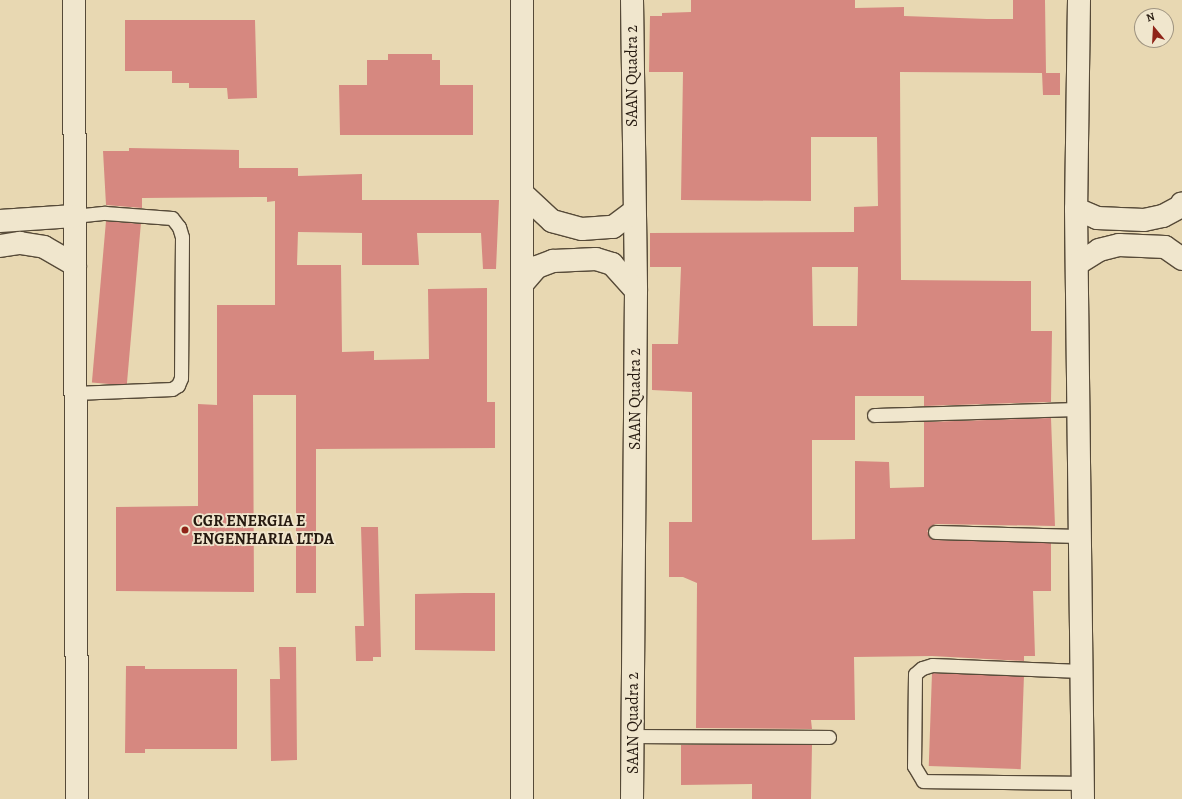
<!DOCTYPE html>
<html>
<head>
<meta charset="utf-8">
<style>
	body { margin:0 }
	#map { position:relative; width:1182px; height:799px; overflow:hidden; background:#e8d8b2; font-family:Alegreya,serif }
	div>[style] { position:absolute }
	.building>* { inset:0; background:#d68880; transform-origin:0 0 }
	.roads { filter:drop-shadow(1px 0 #564a38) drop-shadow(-1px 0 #564a38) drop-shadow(0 1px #564a38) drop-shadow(0 -1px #564a38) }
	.lane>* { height:13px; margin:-6.5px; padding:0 6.5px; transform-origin:6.5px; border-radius:6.5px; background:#f0e6cd }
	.street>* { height:22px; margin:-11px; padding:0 11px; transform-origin:11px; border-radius:11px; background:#f0e6cd }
	.dots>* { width:11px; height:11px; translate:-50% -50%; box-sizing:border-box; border:2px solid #f0e6cd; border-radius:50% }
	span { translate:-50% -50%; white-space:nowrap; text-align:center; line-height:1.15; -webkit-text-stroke:3.5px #f0e6cd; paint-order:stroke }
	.street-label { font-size:16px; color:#261a10 }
	.poi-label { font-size:16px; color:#261a10; font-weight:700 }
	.left { translate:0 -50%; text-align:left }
	.north { position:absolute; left:1134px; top:8px; width:40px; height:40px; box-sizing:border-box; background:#f0e6cd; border:1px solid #9f9481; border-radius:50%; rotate:342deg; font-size:11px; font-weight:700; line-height:16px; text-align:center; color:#261a10 }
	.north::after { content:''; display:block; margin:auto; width:14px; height:18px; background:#8f2418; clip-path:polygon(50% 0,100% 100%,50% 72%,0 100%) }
</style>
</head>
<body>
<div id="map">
	<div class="building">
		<i style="clip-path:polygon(evenodd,691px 0,855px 0,855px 8px,904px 7px,904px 16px,987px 19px,1013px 19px,1013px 0,1045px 0,1046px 73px,1060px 73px,1060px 95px,1043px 95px,1042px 73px,900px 72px,901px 280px,1031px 281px,1031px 331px,1052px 331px,1051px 402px,924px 406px,924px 396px,855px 396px,855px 440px,812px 440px,812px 540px,855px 539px,855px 461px,889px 462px,890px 488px,924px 487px,924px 422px,1051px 418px,1055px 526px,935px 524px,927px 531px,935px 540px,1051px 543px,1051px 591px,1033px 591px,1035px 656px,1024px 656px,1024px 661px,932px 656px,854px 657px,855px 720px,811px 720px,812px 729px,696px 728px,697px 583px,683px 577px,669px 577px,669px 522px,692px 522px,692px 392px,652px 390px,652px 344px,678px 344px,681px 267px,650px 267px,650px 233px,854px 232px,854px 207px,878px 206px,877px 137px,811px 137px,811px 201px,681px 200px,683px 72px,649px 72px,650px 16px,662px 16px,662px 13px,691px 12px,691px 0,812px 267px,858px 267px,857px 326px,813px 326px,812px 267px)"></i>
		<i style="clip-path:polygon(125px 20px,255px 20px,257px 98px,228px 99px,227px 88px,189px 88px,189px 83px,172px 83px,172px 71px,125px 71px)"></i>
		<i style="clip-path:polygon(388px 54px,432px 54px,432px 60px,440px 60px,440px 85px,473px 85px,473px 135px,340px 135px,339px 85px,367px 85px,367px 60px,388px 60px)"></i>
		<i style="clip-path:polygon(129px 148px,239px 150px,239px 168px,298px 168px,298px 176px,362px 174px,362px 200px,499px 200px,496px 269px,483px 269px,481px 233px,417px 233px,419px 265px,362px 265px,362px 233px,298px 232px,297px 265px,341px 265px,342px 352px,374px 351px,374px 360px,429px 359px,428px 289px,487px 288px,487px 402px,495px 402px,495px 448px,316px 449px,316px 593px,296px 593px,296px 395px,253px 395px,254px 592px,116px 591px,116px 507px,198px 506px,198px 404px,217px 405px,217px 305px,275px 305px,275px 201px,267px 202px,267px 197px,142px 198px,142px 208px,106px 205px,103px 151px,129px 151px)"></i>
		<i style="left:106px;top:221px;width:35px;height:162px;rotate:5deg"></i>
		<i style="clip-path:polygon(361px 527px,378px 527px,381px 657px,373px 657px,373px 661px,356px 661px,355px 626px,364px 626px)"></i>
		<i style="clip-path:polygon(464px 593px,495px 593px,495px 651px,415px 650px,415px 594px)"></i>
		<i style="clip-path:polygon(279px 647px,296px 647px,297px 760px,271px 761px,270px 679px,280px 679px)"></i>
		<i style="clip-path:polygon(126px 666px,145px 666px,145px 669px,237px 669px,237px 749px,145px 749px,145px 753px,125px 753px)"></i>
		<i style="left:932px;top:673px;width:92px;height:93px;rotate:2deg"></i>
		<i style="clip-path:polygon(681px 745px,812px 745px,811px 799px,752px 799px,752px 784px,681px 785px)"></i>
	</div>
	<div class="roads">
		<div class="lane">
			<i style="left:74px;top:216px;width:31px;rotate:-6deg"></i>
			<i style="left:105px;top:213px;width:67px;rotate:4.3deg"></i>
			<i style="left:172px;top:218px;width:11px;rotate:52deg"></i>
			<i style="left:179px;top:227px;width:10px;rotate:73deg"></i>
			<i style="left:182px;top:237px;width:141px;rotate:90.4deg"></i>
			<i style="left:181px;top:378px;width:8px;rotate:113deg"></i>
			<i style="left:178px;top:385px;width:7px;rotate:146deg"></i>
			<i style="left:172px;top:389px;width:97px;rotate:177.6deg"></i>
			<i style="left:874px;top:415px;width:205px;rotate:-1.7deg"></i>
			<i style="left:935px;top:532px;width:145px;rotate:1.6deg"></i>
			<i style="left:1081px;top:671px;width:149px;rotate:-177.7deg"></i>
			<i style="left:932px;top:665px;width:10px;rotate:163deg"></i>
			<i style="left:922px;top:668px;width:9px;rotate:139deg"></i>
			<i style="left:915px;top:674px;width:92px;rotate:90.6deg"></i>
			<i style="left:914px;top:766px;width:17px;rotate:59deg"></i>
			<i style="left:923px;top:781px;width:160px;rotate:0.7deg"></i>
			<i style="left:633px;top:736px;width:196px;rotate:0.3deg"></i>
		</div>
		<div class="street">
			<i style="left:74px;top:0;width:799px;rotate:89.78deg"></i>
			<i style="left:632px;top:0;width:291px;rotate:89.2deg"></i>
			<i style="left:636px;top:291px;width:508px;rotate:90.45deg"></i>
			<i style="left:1079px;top:0;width:209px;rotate:90.8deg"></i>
			<i style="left:1076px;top:209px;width:590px;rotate:89.32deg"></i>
			<i style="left:523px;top:194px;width:40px;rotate:43deg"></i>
			<i style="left:552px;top:221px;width:31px;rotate:15deg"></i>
			<i style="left:582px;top:229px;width:31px;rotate:-4deg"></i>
			<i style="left:613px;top:227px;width:25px;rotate:-37deg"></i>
			<i style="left:1076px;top:209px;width:23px;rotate:23deg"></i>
			<i style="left:1097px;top:218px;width:47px;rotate:2.4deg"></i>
			<i style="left:1144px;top:220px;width:19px;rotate:-12deg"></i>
			<i style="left:1163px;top:216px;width:19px;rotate:-28deg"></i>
			<i style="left:1180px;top:207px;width:4px;rotate:-63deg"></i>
			<i style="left:0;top:221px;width:74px;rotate:-3.9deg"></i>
			<i style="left:0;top:246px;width:20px;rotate:-9deg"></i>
			<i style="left:20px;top:243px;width:24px;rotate:9deg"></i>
			<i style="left:44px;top:247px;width:36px;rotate:30deg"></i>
			<i style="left:1077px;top:264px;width:26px;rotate:-32deg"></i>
			<i style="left:1099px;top:250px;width:21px;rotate:-14deg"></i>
			<i style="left:1119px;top:245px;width:46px;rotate:2.5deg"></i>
			<i style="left:1165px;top:247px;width:21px;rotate:35deg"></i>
			<i style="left:523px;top:283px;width:21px;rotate:-49deg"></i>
			<i style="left:537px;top:267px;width:17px;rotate:-21deg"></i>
			<i style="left:553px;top:261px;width:43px;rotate:-2.7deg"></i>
			<i style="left:596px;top:259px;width:17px;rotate:17deg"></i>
			<i style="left:612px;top:264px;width:36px;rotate:48deg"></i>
			<i style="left:522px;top:799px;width:799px;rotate:-90deg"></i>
		</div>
	</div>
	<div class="dots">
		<i style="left:185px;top:530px;background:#8f2418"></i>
	</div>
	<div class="street-label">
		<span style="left:632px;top:76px;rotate:-90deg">SAAN Quadra 2</span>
		<span style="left:635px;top:399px;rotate:-90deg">SAAN Quadra 2</span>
		<span style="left:633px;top:723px;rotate:-90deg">SAAN Quadra 2</span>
	</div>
	<div class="poi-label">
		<span class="left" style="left:193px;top:530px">CGR ENERGIA E<br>ENGENHARIA LTDA</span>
	</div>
	<div class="north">N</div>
</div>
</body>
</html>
